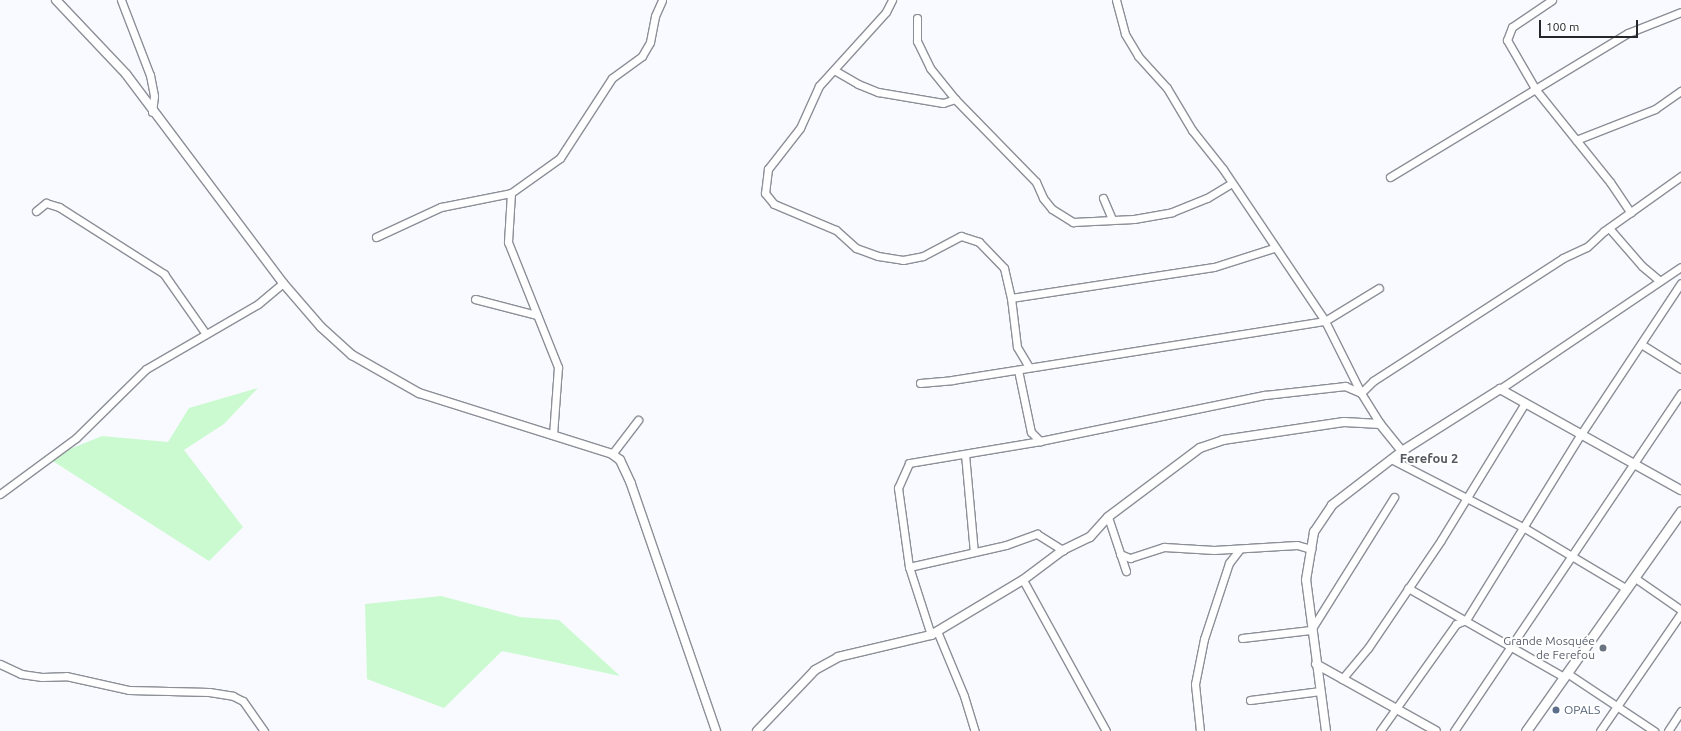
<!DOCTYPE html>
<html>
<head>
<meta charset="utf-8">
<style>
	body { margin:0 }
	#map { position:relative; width:1681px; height:731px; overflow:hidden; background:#f8faff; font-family:Ubuntu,sans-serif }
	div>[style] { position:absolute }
	.green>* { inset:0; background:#cbfad0 }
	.roads { filter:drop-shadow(1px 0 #8c8f97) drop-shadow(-1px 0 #8c8f97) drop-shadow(0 1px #8c8f97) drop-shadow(0 -1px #8c8f97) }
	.minor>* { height:7px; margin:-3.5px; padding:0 3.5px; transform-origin:3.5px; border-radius:3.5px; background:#fff }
	.tertiary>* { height:8px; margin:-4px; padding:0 4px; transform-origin:4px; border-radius:4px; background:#fff }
	.secondary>* { height:9px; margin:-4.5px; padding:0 4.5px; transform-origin:4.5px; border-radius:4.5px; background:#fff }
	.dots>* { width:11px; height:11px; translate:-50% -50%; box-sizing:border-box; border:2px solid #fff; border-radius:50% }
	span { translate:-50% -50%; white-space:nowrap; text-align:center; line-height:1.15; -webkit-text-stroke:4px #fff; paint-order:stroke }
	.worship-label { font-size:12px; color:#5b616d }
	.right { translate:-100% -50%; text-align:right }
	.service-label { font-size:12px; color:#4e5e75 }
	.left { translate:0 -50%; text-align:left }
	.neighbourhood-label { font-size:13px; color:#55585f; font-weight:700 }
	.scale { position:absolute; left:1539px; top:20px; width:99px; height:18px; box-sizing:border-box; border:2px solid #242629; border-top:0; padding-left:5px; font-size:12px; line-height:14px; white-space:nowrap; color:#242629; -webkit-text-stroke:3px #fff; paint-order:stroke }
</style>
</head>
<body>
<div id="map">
	<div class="green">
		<i style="clip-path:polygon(258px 388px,224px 424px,184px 450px,243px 527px,209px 561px,48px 458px,102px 436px,168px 442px,189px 408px)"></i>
		<i style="clip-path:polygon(441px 596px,520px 617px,559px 620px,620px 676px,502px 651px,444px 708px,367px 679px,365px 604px)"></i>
	</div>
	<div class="roads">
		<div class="minor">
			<i style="left:121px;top:0;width:80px;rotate:68.9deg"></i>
			<i style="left:150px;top:75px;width:21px;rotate:79deg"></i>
			<i style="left:154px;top:96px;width:16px;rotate:97deg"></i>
			<i style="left:892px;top:0;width:13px;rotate:117deg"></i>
			<i style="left:886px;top:12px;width:100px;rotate:132.2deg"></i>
			<i style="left:819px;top:86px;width:46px;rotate:114.3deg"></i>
			<i style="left:800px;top:128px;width:52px;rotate:128deg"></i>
			<i style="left:768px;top:169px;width:24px;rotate:97deg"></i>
			<i style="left:765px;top:193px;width:14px;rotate:51deg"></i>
			<i style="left:774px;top:204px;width:67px;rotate:22.8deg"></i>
			<i style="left:836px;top:230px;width:27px;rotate:42deg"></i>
			<i style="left:856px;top:248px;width:23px;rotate:20deg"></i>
			<i style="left:878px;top:256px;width:25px;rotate:9deg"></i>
			<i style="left:903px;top:260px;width:20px;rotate:-11deg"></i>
			<i style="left:923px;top:256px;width:43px;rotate:-27.8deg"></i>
			<i style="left:961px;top:236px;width:19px;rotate:18deg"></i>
			<i style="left:979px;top:242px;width:36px;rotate:46deg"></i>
			<i style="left:1004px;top:268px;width:31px;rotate:77deg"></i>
			<i style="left:1011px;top:298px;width:49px;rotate:83deg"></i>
			<i style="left:1017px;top:347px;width:23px;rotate:59deg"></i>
			<i style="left:1116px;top:0;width:35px;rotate:75deg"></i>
			<i style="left:1125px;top:34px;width:26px;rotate:59deg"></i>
			<i style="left:1138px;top:56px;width:43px;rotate:47.8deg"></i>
			<i style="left:1167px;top:88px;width:49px;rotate:59.2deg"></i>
			<i style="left:1192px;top:130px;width:50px;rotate:51.5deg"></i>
			<i style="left:1223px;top:169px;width:183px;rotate:56.1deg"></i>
			<i style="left:1325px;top:321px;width:80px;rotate:63.4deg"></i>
			<i style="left:1361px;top:393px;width:36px;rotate:58deg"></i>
			<i style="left:1552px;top:0;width:48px;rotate:146deg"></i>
			<i style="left:1512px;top:27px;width:14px;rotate:111deg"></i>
			<i style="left:1507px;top:40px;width:58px;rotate:59.9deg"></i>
			<i style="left:1536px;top:90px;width:118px;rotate:51.2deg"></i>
			<i style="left:1610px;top:182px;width:37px;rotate:56deg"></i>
			<i style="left:917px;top:18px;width:23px;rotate:90deg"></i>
			<i style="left:917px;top:41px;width:30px;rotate:64deg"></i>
			<i style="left:930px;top:68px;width:40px;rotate:51deg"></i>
			<i style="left:955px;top:99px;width:116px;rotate:45.7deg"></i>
			<i style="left:1036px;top:182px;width:17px;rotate:66deg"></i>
			<i style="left:1043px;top:198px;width:14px;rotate:51deg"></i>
			<i style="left:1052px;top:209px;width:25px;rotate:32deg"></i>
			<i style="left:1073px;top:222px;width:61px;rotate:-2.8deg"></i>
			<i style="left:1134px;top:219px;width:39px;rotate:-10deg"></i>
			<i style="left:1172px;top:212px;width:38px;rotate:-22deg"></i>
			<i style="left:1207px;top:198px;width:29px;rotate:-31deg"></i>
			<i style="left:834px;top:70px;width:28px;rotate:30deg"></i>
			<i style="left:858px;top:84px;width:22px;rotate:22deg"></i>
			<i style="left:878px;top:92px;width:66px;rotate:9.6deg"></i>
			<i style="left:943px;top:103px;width:13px;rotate:-18deg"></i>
			<i style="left:1576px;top:140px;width:85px;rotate:-21.4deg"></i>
			<i style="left:1655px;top:109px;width:32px;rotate:-35deg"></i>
			<i style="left:1390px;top:177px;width:278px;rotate:-31.2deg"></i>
			<i style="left:1628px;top:33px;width:57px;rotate:-21.6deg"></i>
			<i style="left:511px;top:193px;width:49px;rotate:93.5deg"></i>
			<i style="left:508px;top:242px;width:135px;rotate:68.2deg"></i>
			<i style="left:558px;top:367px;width:68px;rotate:94.2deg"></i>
			<i style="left:1103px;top:198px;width:23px;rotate:67deg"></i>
			<i style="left:36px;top:211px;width:13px;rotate:-39deg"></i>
			<i style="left:46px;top:203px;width:14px;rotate:17deg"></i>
			<i style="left:59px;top:207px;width:125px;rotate:32.5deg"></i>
			<i style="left:164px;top:274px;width:73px;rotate:55deg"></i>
			<i style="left:1609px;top:228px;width:50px;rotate:49deg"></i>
			<i style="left:1642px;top:266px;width:23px;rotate:40deg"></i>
			<i style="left:376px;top:237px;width:72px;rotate:-24.8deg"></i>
			<i style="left:441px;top:207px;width:71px;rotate:-11.3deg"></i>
			<i style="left:511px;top:193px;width:60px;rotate:-35.5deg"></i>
			<i style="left:560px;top:158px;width:95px;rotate:-57deg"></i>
			<i style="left:612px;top:78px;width:37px;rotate:-36deg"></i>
			<i style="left:642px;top:56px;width:16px;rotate:-60deg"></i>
			<i style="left:650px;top:42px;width:26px;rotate:-79deg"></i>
			<i style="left:655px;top:16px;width:17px;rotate:-66deg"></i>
			<i style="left:1011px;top:298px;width:205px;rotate:-8.7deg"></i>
			<i style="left:1214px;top:267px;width:63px;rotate:-17.6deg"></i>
			<i style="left:475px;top:299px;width:64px;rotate:14.5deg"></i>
			<i style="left:1641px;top:344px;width:47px;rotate:32deg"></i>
			<i style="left:1018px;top:370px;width:63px;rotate:78.2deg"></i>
			<i style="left:1031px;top:432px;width:13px;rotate:45deg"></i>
			<i style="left:920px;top:383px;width:32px;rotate:-5deg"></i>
			<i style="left:952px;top:380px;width:378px;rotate:-9deg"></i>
			<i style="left:1325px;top:321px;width:63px;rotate:-31.4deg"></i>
			<i style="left:1500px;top:389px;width:218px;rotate:-34deg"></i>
			<i style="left:612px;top:454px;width:43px;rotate:-52.6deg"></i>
			<i style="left:965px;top:454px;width:98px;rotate:84.8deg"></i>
			<i style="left:1391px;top:459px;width:148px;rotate:27.3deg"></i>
			<i style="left:1523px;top:527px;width:121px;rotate:30.8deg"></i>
			<i style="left:0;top:494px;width:94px;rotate:-36.4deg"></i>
			<i style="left:76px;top:438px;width:98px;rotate:-44.6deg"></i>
			<i style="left:146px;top:369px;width:129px;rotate:-30.1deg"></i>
			<i style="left:258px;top:304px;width:33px;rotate:-40deg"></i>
			<i style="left:1108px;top:517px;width:57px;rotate:71.6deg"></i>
			<i style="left:1120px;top:554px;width:11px;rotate:22deg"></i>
			<i style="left:1130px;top:558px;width:36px;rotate:-18deg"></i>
			<i style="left:1164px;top:547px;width:50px;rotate:3.4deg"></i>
			<i style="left:1214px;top:550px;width:83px;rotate:-3.4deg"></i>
			<i style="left:1297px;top:545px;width:15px;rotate:16deg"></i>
			<i style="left:909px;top:567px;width:99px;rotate:-12.8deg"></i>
			<i style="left:1006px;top:545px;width:33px;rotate:-20deg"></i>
			<i style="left:1037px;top:534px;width:31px;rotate:32deg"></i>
			<i style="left:1635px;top:578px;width:56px;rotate:34.8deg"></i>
			<i style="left:1023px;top:580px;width:172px;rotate:61.2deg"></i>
			<i style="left:1408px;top:588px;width:180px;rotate:29.7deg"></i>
			<i style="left:937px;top:631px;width:70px;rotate:67.4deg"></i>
			<i style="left:964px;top:696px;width:37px;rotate:73deg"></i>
			<i style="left:931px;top:635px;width:71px;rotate:-107.9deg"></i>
			<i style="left:909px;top:567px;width:80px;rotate:-97.9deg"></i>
			<i style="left:898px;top:488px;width:27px;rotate:-66deg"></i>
			<i style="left:909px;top:463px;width:133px;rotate:-9.5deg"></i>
			<i style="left:1040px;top:441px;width:230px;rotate:-11.6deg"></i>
			<i style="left:1265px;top:395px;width:81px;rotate:-6.4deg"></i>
			<i style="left:1345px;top:386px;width:17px;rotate:24deg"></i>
			<i style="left:1361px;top:393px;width:17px;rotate:-45deg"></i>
			<i style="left:1373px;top:381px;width:226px;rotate:-32.9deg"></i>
			<i style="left:1563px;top:258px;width:26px;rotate:-25deg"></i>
			<i style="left:1587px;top:247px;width:23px;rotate:-43deg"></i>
			<i style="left:1604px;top:231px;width:95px;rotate:-35.5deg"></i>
			<i style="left:1242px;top:638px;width:69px;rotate:-6.6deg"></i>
			<i style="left:1311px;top:630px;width:157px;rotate:-58deg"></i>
			<i style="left:0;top:664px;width:23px;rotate:25deg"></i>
			<i style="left:21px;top:674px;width:21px;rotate:8deg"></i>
			<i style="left:42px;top:677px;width:24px;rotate:-2deg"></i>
			<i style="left:66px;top:676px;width:65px;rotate:12.5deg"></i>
			<i style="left:129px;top:690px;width:80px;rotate:1.4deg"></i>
			<i style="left:209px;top:692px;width:24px;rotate:9deg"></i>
			<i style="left:233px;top:696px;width:11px;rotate:27deg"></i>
			<i style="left:243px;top:701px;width:37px;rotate:55deg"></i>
			<i style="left:1567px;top:673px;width:105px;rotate:33.7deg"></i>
			<i style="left:1342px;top:679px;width:40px;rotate:-50deg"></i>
			<i style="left:1368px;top:648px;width:130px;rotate:-55.9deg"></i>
			<i style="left:1441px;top:540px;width:161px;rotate:-58.5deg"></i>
			<i style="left:1250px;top:700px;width:71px;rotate:-7.3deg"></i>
			<i style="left:1200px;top:731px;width:47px;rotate:-96.1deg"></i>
			<i style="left:1195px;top:684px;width:46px;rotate:-78.7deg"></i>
			<i style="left:1204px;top:639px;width:80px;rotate:-71.8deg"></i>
			<i style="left:1229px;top:563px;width:16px;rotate:-52deg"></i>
			<i style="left:1380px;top:731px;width:131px;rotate:-54.6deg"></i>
			<i style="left:1456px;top:624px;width:11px;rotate:-22deg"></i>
			<i style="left:1466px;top:620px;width:219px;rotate:-58.3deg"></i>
			<i style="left:1581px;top:434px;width:181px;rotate:-56.5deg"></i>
			<i style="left:1454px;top:731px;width:407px;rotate:-56.1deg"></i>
			<i style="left:1600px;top:731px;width:143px;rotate:-55.5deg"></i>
			<i style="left:1668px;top:731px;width:24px;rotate:-57deg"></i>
		</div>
		<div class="tertiary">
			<i style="left:56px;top:0;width:102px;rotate:46.6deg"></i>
			<i style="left:126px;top:74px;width:261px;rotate:53.1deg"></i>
			<i style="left:283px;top:283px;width:58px;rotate:49.2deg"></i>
			<i style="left:321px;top:327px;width:42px;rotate:42.1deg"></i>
			<i style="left:352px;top:355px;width:77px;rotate:29.6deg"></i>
			<i style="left:419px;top:393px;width:202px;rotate:17.5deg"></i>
			<i style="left:612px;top:454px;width:10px;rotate:37deg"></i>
			<i style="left:620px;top:460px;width:26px;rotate:65deg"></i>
			<i style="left:631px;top:484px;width:261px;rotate:71deg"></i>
			<i style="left:1316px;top:664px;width:137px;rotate:29.2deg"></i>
			<i style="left:757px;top:731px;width:84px;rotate:-46.4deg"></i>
			<i style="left:815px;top:670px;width:26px;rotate:-29deg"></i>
			<i style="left:838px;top:657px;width:96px;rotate:-13.3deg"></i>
			<i style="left:931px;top:635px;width:107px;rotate:-30.9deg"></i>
			<i style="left:1023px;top:580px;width:50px;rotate:-36.9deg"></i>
			<i style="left:1063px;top:550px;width:30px;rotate:-26deg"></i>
			<i style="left:1090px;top:537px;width:27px;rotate:-48deg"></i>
			<i style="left:1108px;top:517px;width:115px;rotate:-36.9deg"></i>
			<i style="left:1200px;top:448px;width:24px;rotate:-19deg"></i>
			<i style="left:1223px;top:440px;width:122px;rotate:-8.5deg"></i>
			<i style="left:1344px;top:422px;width:36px;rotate:3deg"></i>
			<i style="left:1380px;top:424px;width:35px;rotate:51deg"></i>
			<i style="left:1326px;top:731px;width:152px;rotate:-97.5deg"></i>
			<i style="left:1306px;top:580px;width:49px;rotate:-80.5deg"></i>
			<i style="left:1314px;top:532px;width:32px;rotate:-56deg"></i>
			<i style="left:1332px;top:505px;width:88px;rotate:-37.6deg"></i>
			<i style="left:1402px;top:451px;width:116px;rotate:-32.3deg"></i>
			<i style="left:1500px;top:389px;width:207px;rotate:29.2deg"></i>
		</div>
		<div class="secondary">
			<i style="left:1526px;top:731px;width:269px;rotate:-54.8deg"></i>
		</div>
	</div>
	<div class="dots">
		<i style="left:1603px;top:648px;background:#6b7280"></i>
		<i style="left:1556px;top:710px;background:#5c6f8a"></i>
	</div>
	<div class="worship-label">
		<span class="right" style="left:1595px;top:648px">Grande Mosquée<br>de Ferefou</span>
	</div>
	<div class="service-label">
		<span class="left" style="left:1564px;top:710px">OPALS</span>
	</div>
	<div class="neighbourhood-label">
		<span style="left:1429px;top:458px">Ferefou 2</span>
	</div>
	<div class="scale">100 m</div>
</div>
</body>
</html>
